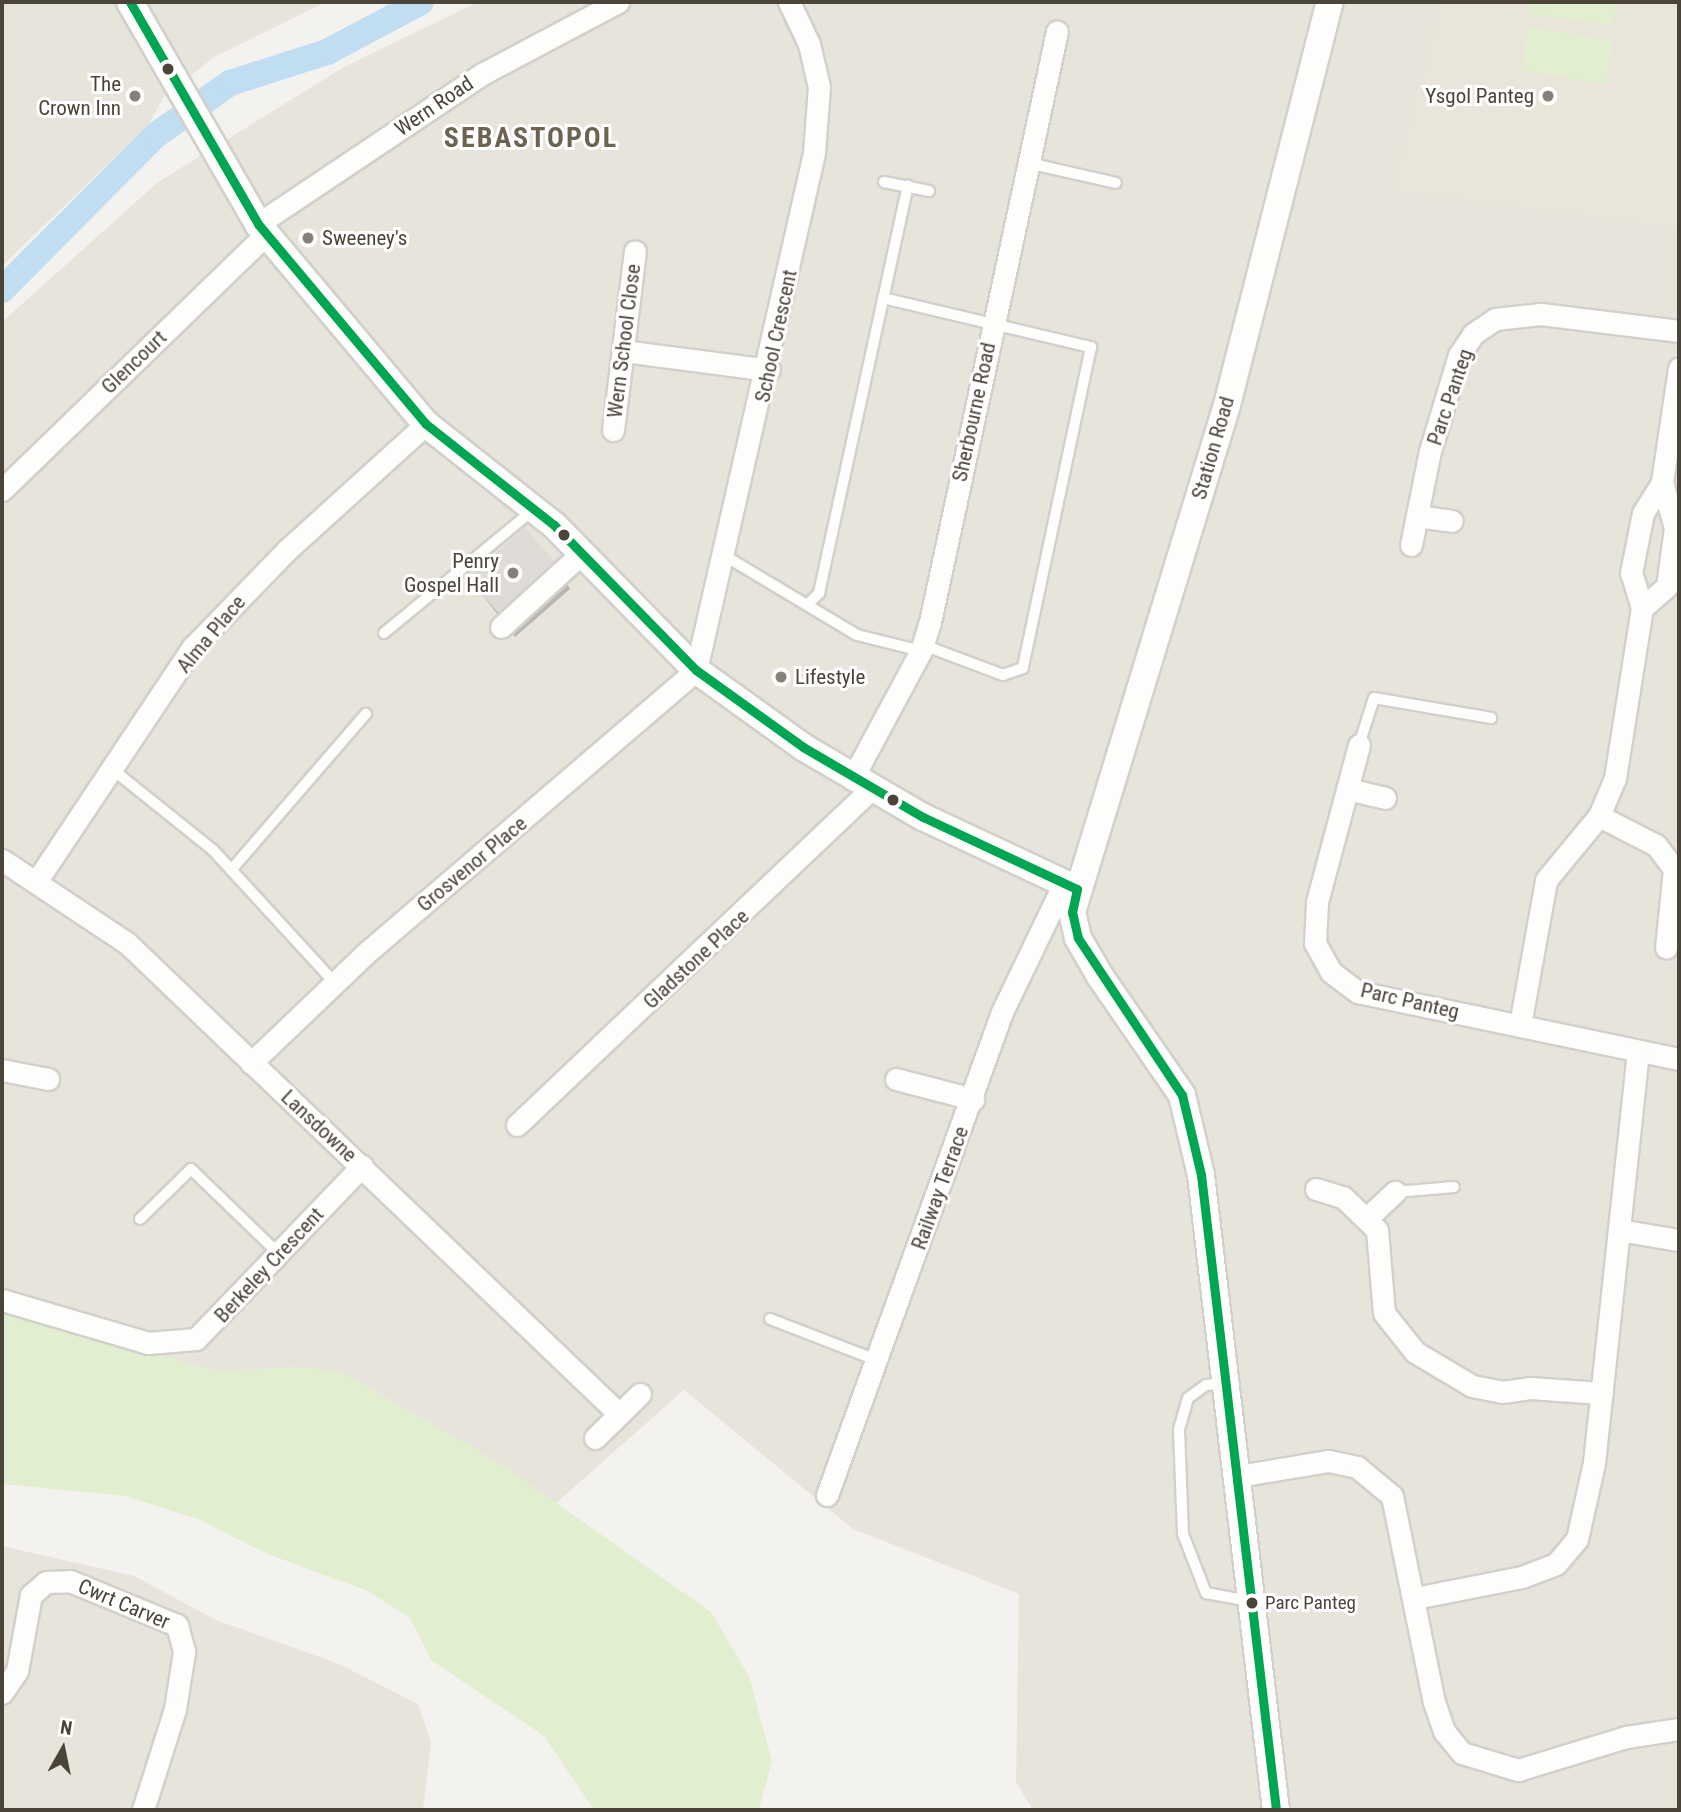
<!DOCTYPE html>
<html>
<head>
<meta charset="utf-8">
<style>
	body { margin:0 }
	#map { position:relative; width:1681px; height:1812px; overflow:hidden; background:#f4f2ee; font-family:"Roboto Condensed",sans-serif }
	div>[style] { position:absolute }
	.residential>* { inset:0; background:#e7e4dc }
	.education>* { inset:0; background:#eae5da }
	.green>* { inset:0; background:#e1eecf; transform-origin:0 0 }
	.shadow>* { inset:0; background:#0003 }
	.canal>* { height:26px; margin:-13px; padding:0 13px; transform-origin:13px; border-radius:13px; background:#c0ddf1 }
	.building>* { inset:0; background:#dedbd6; transform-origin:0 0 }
	.roads { filter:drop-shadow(2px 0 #d2d0cb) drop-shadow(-2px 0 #d2d0cb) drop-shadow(0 2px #d2d0cb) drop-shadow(0 -2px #d2d0cb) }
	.service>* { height:10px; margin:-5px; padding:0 5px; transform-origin:5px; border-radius:5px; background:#fdfdfc }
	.minor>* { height:21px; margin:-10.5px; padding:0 10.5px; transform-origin:10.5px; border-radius:10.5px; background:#fdfdfc }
	.tertiary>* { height:26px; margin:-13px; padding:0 13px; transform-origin:13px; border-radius:13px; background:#fdfdfc }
	.bus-1>* { height:9px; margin:-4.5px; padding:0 4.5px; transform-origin:4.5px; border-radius:4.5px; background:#00a651 }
	.dots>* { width:19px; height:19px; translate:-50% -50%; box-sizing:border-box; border:4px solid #fff; border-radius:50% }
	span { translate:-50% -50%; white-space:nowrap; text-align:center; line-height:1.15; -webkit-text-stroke:6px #fff; paint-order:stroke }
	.bus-label { font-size:19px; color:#4b4439 }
	.left { translate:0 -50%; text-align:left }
	.poi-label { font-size:21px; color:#4b4439 }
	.right { translate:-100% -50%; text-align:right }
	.street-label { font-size:21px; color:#4b4439 }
	.district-label { font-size:28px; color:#6e6250; font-weight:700; letter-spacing:2px }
	.frame { position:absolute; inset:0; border:4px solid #4b4439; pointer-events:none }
	.north { position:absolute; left:28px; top:1714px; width:70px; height:70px; -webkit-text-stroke:5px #fff; paint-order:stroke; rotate:9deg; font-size:19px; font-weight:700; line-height:28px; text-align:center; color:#4b4439 }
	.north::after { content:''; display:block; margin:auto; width:24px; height:32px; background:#4b4439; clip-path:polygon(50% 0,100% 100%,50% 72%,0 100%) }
</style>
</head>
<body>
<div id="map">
	<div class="residential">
		<i style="clip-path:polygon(2px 2px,326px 2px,214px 57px,163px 98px,149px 124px,2px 266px)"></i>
		<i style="clip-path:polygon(478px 2px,1679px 2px,1679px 1810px,1033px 1810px,1016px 1782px,1019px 1594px,853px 1529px,684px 1390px,555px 1504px,501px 1464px,345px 1374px,304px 1367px,215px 1371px,2px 1311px,2px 322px,157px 183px,344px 67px)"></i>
		<i style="clip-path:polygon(2px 1546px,134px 1576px,216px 1620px,339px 1664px,418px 1704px,431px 1742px,423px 1810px,2px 1810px)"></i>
	</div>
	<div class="education">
		<i style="clip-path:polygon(1441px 2px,1679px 2px,1679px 229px,1391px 191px)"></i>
	</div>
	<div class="green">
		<i style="clip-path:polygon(1531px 2px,1617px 2px,1613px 26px,1529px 13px)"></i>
		<i style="left:1528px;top:27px;width:86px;height:44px;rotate:9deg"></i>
		<i style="clip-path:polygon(2px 1311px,215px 1371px,304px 1367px,345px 1374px,501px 1464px,711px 1612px,749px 1676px,772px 1761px,759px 1809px,594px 1810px,544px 1736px,431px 1660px,410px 1618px,368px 1591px,265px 1553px,198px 1519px,125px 1496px,2px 1484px)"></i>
	</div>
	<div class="shadow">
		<i style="clip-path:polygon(557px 567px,570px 589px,515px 637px,470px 579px)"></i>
	</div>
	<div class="canal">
		<i style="left:2px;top:290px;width:218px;rotate:-45.2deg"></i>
		<i style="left:156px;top:135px;width:90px;rotate:-35.1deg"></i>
		<i style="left:230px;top:83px;width:102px;rotate:-17.7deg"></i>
		<i style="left:327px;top:52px;width:106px;rotate:-28deg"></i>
	</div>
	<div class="building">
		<i style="left:525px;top:528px;width:50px;height:76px;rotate:49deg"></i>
	</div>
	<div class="roads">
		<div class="service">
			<i style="left:1028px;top:163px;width:90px;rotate:12.8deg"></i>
			<i style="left:884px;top:182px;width:46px;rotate:11.3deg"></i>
			<i style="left:883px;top:298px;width:214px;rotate:13.3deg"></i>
			<i style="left:1091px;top:347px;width:328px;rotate:102deg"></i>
			<i style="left:1023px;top:668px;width:21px;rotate:161deg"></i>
			<i style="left:1003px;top:675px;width:85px;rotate:-159.4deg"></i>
			<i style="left:725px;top:556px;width:154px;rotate:30.9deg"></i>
			<i style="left:857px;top:635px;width:66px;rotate:14deg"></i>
			<i style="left:808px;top:604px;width:16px;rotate:-45deg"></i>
			<i style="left:819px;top:593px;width:417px;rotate:-77.7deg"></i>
			<i style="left:384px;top:633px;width:193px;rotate:-39.5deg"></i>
			<i style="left:1359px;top:745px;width:49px;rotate:-72.3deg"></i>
			<i style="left:1374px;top:698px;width:119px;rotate:9.7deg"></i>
			<i style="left:112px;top:769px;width:129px;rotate:38.7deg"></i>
			<i style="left:213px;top:850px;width:180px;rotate:47.5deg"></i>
			<i style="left:232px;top:869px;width:205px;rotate:-49.2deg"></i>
			<i style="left:1395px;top:1192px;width:59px;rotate:-4.8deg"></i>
			<i style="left:140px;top:1219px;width:71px;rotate:-44.4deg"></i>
			<i style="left:191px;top:1169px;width:122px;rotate:44deg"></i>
			<i style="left:770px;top:1319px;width:114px;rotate:21.1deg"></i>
			<i style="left:1226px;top:1383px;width:20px;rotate:174deg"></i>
			<i style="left:1206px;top:1385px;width:22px;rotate:144deg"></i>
			<i style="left:1188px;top:1398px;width:33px;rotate:106deg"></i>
			<i style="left:1179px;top:1430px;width:104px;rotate:87.8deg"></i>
			<i style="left:1183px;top:1534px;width:63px;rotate:68.7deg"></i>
			<i style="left:1206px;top:1593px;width:45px;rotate:10.3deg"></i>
		</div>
		<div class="minor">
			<i style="left:258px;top:224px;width:270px;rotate:-33.8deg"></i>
			<i style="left:482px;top:74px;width:154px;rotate:-27.9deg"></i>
			<i style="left:623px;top:351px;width:147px;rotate:7.4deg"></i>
			<i style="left:613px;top:430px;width:180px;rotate:-83deg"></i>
			<i style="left:2px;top:490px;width:368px;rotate:-44.1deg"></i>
			<i style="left:1417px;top:516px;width:35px;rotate:8deg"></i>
			<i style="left:1411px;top:545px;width:96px;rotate:-78.6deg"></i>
			<i style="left:1430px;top:451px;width:100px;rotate:-73.2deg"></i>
			<i style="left:1459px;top:355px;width:25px;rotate:-56deg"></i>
			<i style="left:1473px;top:334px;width:27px;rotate:-34deg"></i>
			<i style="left:1495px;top:319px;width:46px;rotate:-6.2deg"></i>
			<i style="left:1541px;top:314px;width:139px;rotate:7deg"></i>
			<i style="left:1642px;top:608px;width:33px;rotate:-41deg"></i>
			<i style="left:1667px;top:586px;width:59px;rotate:-82.1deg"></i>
			<i style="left:1675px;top:528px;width:48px;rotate:-105.8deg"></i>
			<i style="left:501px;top:627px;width:110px;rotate:-42.4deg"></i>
			<i style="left:1359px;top:745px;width:163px;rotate:105deg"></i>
			<i style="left:1317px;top:902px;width:41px;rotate:92.8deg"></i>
			<i style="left:1315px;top:943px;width:33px;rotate:61deg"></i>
			<i style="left:1331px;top:972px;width:34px;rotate:37deg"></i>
			<i style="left:1358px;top:992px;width:328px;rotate:11.8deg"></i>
			<i style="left:852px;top:779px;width:145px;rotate:-61.7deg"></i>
			<i style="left:921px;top:651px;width:30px;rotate:-73deg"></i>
			<i style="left:930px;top:622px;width:604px;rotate:-77.87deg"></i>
			<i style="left:1347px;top:789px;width:39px;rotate:13deg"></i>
			<i style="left:1599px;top:816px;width:64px;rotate:27deg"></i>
			<i style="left:1656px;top:845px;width:30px;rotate:53deg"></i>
			<i style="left:1674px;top:869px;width:79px;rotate:95.8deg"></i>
			<i style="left:2px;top:860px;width:150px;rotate:33.6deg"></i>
			<i style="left:127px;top:943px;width:681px;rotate:43.75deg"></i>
			<i style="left:38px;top:879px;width:279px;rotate:-56.3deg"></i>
			<i style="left:193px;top:647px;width:135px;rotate:-45.9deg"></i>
			<i style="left:287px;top:550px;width:188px;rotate:-42.2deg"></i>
			<i style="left:1520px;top:1025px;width:147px;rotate:-79.8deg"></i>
			<i style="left:1546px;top:880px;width:83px;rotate:-50.4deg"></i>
			<i style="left:1599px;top:816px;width:41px;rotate:-67.2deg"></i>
			<i style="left:1615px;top:778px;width:172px;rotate:-81deg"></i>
			<i style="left:1642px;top:608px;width:37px;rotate:-107deg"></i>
			<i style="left:1631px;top:573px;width:61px;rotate:-78.7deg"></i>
			<i style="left:1643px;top:513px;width:36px;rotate:-58deg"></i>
			<i style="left:1662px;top:482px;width:115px;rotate:-81.5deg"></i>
			<i style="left:251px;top:1063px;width:158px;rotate:-43.7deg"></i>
			<i style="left:365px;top:954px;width:436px;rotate:-40.6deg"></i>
			<i style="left:696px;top:670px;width:530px;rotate:-77.14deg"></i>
			<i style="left:814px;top:153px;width:66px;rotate:-85.7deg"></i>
			<i style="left:819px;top:87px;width:44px;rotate:-103.1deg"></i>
			<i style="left:809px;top:44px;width:47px;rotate:-115.5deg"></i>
			<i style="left:2px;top:1070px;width:47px;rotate:11.1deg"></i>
			<i style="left:896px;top:1079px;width:80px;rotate:14.6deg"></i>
			<i style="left:517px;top:1125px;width:488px;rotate:-43.5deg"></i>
			<i style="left:1316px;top:1189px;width:28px;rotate:17deg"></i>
			<i style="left:1343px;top:1197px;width:47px;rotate:44.1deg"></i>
			<i style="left:1377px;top:1230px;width:83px;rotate:85.2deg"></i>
			<i style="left:1384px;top:1313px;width:50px;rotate:51.5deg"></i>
			<i style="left:1415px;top:1352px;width:66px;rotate:30.8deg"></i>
			<i style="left:1472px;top:1386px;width:31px;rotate:11deg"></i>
			<i style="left:1502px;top:1392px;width:28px;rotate:-8deg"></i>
			<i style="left:1530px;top:1388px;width:72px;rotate:4deg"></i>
			<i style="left:1368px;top:1217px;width:37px;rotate:-43deg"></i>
			<i style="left:1619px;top:1230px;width:61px;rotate:9.5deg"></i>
			<i style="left:2px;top:1300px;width:152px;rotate:16.4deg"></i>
			<i style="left:148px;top:1343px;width:48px;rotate:-4.8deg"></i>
			<i style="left:196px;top:1339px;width:240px;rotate:-46.2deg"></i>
			<i style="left:595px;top:1438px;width:63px;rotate:-44.4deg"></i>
			<i style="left:1238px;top:1476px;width:92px;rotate:-9.4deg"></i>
			<i style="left:1329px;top:1461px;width:29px;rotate:12deg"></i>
			<i style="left:1357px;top:1467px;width:45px;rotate:39.6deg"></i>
			<i style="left:1392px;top:1496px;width:210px;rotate:78.5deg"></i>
			<i style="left:1434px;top:1702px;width:31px;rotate:71deg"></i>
			<i style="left:1444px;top:1731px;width:28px;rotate:51deg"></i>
			<i style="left:1462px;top:1753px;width:59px;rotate:16.9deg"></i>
			<i style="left:1518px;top:1770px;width:113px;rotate:-17deg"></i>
			<i style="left:1626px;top:1737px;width:54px;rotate:-8.6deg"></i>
			<i style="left:827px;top:1495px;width:514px;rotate:-70.08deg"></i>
			<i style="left:1002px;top:1012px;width:141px;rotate:-64.3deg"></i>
			<i style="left:1415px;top:1598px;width:109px;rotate:-11.1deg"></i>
			<i style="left:1522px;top:1577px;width:36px;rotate:-21deg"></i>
			<i style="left:1556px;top:1564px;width:33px;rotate:-50deg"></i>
			<i style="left:1577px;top:1539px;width:78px;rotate:-77.4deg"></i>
			<i style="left:1594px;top:1463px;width:412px;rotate:-83.9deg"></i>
			<i style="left:2px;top:1693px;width:27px;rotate:-56deg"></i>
			<i style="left:17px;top:1671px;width:77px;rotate:-79.6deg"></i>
			<i style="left:31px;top:1595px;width:20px;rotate:-41deg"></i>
			<i style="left:46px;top:1582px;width:24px;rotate:-2deg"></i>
			<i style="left:70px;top:1581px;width:116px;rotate:22.4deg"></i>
			<i style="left:177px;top:1625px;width:28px;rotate:75deg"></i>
			<i style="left:184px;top:1652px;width:58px;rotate:99deg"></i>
			<i style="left:175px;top:1709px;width:106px;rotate:107.6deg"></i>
		</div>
		<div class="tertiary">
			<i style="left:130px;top:2px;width:256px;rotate:60deg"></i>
			<i style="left:258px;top:224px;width:261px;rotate:50deg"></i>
			<i style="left:426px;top:424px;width:163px;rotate:38.3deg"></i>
			<i style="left:554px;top:525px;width:203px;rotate:45.6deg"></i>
			<i style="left:696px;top:670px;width:132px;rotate:35.7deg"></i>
			<i style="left:803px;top:747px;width:139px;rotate:30.3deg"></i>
			<i style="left:923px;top:817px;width:170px;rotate:25.1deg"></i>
			<i style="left:1276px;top:1810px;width:639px;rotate:-96.74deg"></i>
			<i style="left:1201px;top:1175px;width:82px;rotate:-103.4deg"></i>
			<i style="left:1182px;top:1095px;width:145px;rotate:-124.6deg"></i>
			<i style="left:1100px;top:976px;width:44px;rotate:-120.1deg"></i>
			<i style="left:1078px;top:938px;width:27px;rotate:-103deg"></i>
			<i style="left:1072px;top:912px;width:530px;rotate:-73deg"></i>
			<i style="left:1227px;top:405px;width:416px;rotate:-75.7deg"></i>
		</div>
	</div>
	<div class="bus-1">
		<i style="left:130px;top:2px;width:256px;rotate:60deg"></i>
		<i style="left:258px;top:224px;width:261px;rotate:50deg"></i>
		<i style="left:426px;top:424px;width:163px;rotate:38.3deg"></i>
		<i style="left:554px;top:525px;width:203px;rotate:45.6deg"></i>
		<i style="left:696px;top:670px;width:132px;rotate:35.7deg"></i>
		<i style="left:803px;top:747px;width:139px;rotate:30.3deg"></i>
		<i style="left:923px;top:817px;width:170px;rotate:25.1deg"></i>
		<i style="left:1077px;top:889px;width:24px;rotate:102deg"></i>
		<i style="left:1072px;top:912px;width:27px;rotate:77deg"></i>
		<i style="left:1078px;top:938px;width:188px;rotate:56.5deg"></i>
		<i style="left:1182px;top:1095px;width:82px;rotate:76.6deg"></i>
		<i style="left:1201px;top:1175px;width:639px;rotate:83.26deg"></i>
	</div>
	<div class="dots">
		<i style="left:168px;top:69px;background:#4b4439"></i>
		<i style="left:135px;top:96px;background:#868178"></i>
		<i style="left:1548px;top:96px;background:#868178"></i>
		<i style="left:308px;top:238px;background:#868178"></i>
		<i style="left:564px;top:535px;background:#4b4439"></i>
		<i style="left:513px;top:573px;background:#868178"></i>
		<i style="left:781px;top:677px;background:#868178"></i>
		<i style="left:893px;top:800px;background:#4b4439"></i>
		<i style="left:1252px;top:1603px;background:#4b4439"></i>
	</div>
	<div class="bus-label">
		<span class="left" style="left:1265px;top:1603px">Parc Panteg</span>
	</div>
	<div class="poi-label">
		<span class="right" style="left:121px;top:96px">The<br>Crown Inn</span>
		<span class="right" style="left:1534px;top:96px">Ysgol Panteg</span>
		<span class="left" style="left:322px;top:238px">Sweeney's</span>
		<span class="right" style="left:499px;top:573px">Penry<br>Gospel Hall</span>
		<span class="left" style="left:795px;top:677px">Lifestyle</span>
	</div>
	<div class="street-label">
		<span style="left:434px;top:106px;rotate:-34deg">Wern Road</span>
		<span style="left:776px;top:336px;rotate:-78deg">School Crescent</span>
		<span style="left:624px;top:341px;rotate:-83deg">Wern School Close</span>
		<span style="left:134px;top:362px;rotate:-44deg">Glencourt</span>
		<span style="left:1450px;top:397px;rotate:-71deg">Parc Panteg</span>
		<span style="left:974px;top:412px;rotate:-78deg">Sherbourne Road</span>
		<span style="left:1213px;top:448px;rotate:-74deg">Station Road</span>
		<span style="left:211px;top:634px;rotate:-50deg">Alma Place</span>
		<span style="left:472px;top:864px;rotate:-40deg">Grosvenor Place</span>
		<span style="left:696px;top:959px;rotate:-43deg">Gladstone Place</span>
		<span style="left:1410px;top:1001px;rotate:13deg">Parc Panteg</span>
		<span style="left:319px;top:1126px;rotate:43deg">Lansdowne</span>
		<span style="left:940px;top:1188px;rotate:-70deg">Railway Terrace</span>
		<span style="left:269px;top:1265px;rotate:-47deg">Berkeley Crescent</span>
		<span style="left:124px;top:1604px;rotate:23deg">Cwrt Carver</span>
	</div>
	<div class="district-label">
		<span style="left:531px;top:138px">SEBASTOPOL</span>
	</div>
	<div class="frame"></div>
	<div class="north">N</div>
</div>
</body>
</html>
